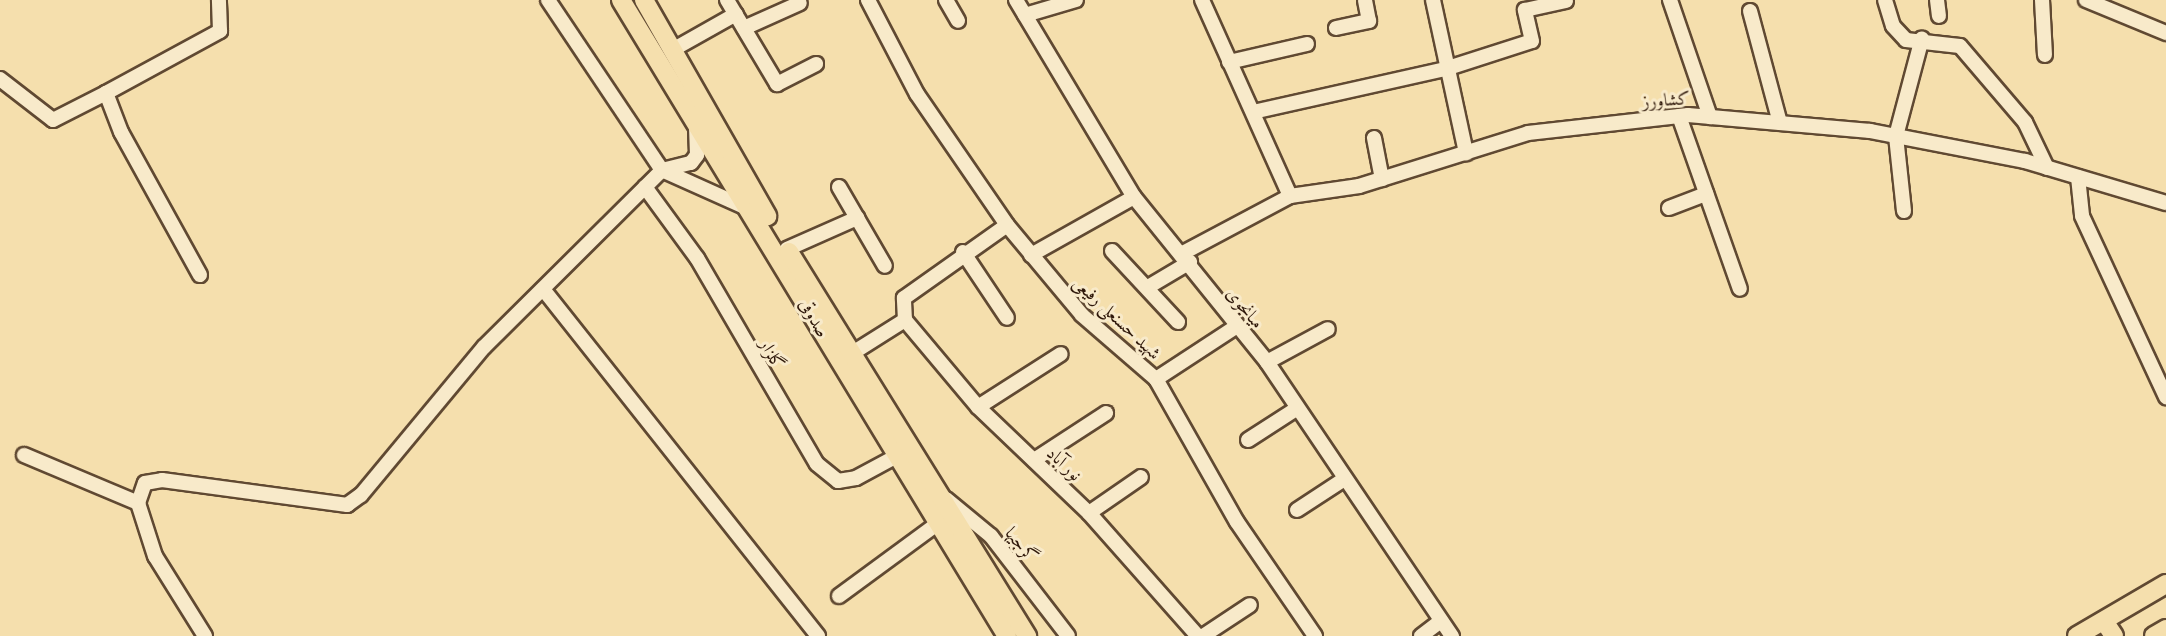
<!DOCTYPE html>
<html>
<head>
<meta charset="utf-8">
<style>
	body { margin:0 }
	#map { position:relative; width:2166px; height:636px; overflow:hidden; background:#f5dfad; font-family:Alegreya,Amiri,serif }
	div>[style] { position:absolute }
	.roads { filter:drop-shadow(2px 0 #604932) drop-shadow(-2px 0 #604932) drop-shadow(0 2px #604932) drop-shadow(0 -2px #604932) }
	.minor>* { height:14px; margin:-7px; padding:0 7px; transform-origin:7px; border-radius:7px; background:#f8eaca }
	.major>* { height:18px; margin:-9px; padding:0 9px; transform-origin:9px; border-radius:9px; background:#f5dfad }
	span { translate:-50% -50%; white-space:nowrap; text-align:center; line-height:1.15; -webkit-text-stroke:6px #f8eaca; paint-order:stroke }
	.street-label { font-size:18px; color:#2e1709 }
</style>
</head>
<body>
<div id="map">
	<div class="roads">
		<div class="minor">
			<i style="left:548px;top:0;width:205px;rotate:56.2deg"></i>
			<i style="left:662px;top:170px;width:95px;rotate:24.1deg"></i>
			<i style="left:727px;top:0;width:98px;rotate:59.2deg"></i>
			<i style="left:777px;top:84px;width:44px;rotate:-27.1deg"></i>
			<i style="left:868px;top:0;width:106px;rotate:62.5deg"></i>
			<i style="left:917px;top:94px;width:159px;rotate:55.5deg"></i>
			<i style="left:1007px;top:225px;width:117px;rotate:50.2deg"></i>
			<i style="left:1082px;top:315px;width:98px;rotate:40.9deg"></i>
			<i style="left:1156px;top:379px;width:164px;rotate:60.5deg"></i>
			<i style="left:1237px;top:522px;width:138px;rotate:55.6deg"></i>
			<i style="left:946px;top:0;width:24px;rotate:60deg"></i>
			<i style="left:1016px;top:0;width:230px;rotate:59.1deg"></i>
			<i style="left:1134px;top:197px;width:212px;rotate:51.1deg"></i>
			<i style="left:1267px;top:362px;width:331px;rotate:56deg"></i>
			<i style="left:1202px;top:0;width:215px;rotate:65.8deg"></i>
			<i style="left:1433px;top:0;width:157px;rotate:77.8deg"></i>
			<i style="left:1670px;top:0;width:124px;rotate:71.1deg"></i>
			<i style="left:1885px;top:0;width:27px;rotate:73deg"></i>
			<i style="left:1893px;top:26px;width:19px;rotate:47deg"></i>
			<i style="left:1906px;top:40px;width:54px;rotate:6.3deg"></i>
			<i style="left:1960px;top:46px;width:100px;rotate:49.5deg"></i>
			<i style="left:2025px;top:122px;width:51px;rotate:64.4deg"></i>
			<i style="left:1937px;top:0;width:16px;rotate:83deg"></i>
			<i style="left:2042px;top:0;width:55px;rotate:86.9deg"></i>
			<i style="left:2086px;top:0;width:87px;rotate:22.4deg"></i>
			<i style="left:1750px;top:11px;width:116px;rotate:75deg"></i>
			<i style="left:1025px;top:15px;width:53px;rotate:-16.4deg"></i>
			<i style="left:744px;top:28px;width:61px;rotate:-24.1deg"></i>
			<i style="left:1336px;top:28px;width:34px;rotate:-12deg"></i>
			<i style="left:1369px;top:21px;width:21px;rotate:-101deg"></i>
			<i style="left:674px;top:49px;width:71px;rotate:-29.4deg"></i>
			<i style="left:1229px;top:62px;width:80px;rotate:-13deg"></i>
			<i style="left:0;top:79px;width:67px;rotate:37.7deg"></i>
			<i style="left:53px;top:120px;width:59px;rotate:-27deg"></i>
			<i style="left:1253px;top:112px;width:197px;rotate:-12.6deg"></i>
			<i style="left:1445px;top:69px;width:91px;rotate:-17.8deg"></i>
			<i style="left:1532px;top:41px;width:32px;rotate:-103deg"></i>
			<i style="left:1525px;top:10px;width:42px;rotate:-12.4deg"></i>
			<i style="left:1679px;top:116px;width:183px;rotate:70.6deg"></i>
			<i style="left:1374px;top:138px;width:42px;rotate:79deg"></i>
			<i style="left:2078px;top:177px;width:39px;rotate:84deg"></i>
			<i style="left:2082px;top:216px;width:200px;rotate:65.1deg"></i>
			<i style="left:645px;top:187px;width:88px;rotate:53.8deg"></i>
			<i style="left:697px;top:258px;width:238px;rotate:59.8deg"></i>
			<i style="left:817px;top:464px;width:27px;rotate:39deg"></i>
			<i style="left:838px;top:481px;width:18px;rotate:-9deg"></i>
			<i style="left:856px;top:478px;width:44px;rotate:-28.3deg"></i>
			<i style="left:839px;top:187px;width:91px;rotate:59.8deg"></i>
			<i style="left:1669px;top:208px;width:40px;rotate:-21deg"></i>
			<i style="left:1904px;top:211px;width:75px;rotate:-96.1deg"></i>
			<i style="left:1896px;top:136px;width:101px;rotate:-75.1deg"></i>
			<i style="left:787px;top:249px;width:77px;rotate:-23.9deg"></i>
			<i style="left:1112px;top:251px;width:97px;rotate:47.1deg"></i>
			<i style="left:963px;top:252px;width:79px;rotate:56.3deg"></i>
			<i style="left:1183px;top:253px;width:121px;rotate:-28deg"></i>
			<i style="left:1290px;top:196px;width:70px;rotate:-8.2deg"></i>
			<i style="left:1359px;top:186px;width:177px;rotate:-17.4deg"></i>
			<i style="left:1528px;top:133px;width:161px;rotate:-6.4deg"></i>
			<i style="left:1688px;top:115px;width:183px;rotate:5deg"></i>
			<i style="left:1870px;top:131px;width:158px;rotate:11deg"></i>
			<i style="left:2025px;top:161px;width:147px;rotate:16.6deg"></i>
			<i style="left:1031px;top:255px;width:118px;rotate:-29.4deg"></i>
			<i style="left:200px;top:275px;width:163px;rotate:-118.9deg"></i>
			<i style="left:121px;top:132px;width:42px;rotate:-111deg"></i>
			<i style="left:106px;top:93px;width:130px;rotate:-28.5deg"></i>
			<i style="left:220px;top:31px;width:31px;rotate:-92deg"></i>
			<i style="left:1148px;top:287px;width:49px;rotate:-30.8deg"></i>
			<i style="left:543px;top:289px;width:443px;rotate:51.6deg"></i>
			<i style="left:905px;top:320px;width:114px;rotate:50deg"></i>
			<i style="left:978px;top:407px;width:153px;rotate:43.7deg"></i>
			<i style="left:1089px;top:513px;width:164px;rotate:48.5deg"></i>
			<i style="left:851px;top:354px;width:64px;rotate:-32.2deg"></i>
			<i style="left:905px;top:320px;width:22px;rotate:-93deg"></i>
			<i style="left:904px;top:298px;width:126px;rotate:-35.3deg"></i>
			<i style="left:1267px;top:362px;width:69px;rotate:-28.4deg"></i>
			<i style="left:1156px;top:379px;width:97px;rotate:-33.2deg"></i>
			<i style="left:978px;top:407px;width:98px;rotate:-32.6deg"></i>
			<i style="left:1248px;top:440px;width:57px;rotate:-32.9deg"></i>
			<i style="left:24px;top:455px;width:124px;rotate:22.8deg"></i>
			<i style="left:1034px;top:460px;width:86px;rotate:-33.1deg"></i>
			<i style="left:946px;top:499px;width:58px;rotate:39.4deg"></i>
			<i style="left:991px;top:536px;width:126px;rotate:52.4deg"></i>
			<i style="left:1297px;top:510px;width:55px;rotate:-33.1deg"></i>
			<i style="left:1089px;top:513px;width:63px;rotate:-34.7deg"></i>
			<i style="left:839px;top:596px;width:122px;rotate:-36.3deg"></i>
			<i style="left:205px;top:636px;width:94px;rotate:-122deg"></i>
			<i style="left:155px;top:556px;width:56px;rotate:-107.8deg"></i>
			<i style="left:138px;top:503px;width:21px;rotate:-71deg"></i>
			<i style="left:145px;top:483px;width:17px;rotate:-10deg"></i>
			<i style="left:162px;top:480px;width:187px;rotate:7.7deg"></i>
			<i style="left:347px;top:505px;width:17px;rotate:-36deg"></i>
			<i style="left:361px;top:495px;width:192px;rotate:-50.3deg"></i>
			<i style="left:484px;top:347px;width:251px;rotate:-44.8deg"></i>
			<i style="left:662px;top:170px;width:30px;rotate:-14deg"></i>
			<i style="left:691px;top:163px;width:10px;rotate:-53deg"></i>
			<i style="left:697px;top:155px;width:28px;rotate:-92deg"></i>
			<i style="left:1203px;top:636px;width:56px;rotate:-33.4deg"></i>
			<i style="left:1421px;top:636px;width:25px;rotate:-37deg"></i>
		</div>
		<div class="major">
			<i style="left:621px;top:0;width:744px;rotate:58.75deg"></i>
			<i style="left:644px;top:0;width:249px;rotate:60.3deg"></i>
			<i style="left:789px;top:252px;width:452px;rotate:58.2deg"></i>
			<i style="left:2104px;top:621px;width:18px;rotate:56deg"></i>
			<i style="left:2077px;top:636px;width:103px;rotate:-30.3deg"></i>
			<i style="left:2154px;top:636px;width:14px;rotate:-30deg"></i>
		</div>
	</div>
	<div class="street-label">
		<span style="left:1666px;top:100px;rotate:-4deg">کشاورز</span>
		<span style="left:1245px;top:308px;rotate:50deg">میانجوی</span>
		<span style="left:814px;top:318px;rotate:60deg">صدوقی</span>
		<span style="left:1117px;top:318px;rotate:43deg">شهید حسنعلی رفیعی</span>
		<span style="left:772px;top:354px;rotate:61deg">گلزار</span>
		<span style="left:1064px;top:464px;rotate:43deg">نور آباد</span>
		<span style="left:1021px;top:545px;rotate:51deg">گرجیها</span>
	</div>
</div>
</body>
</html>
